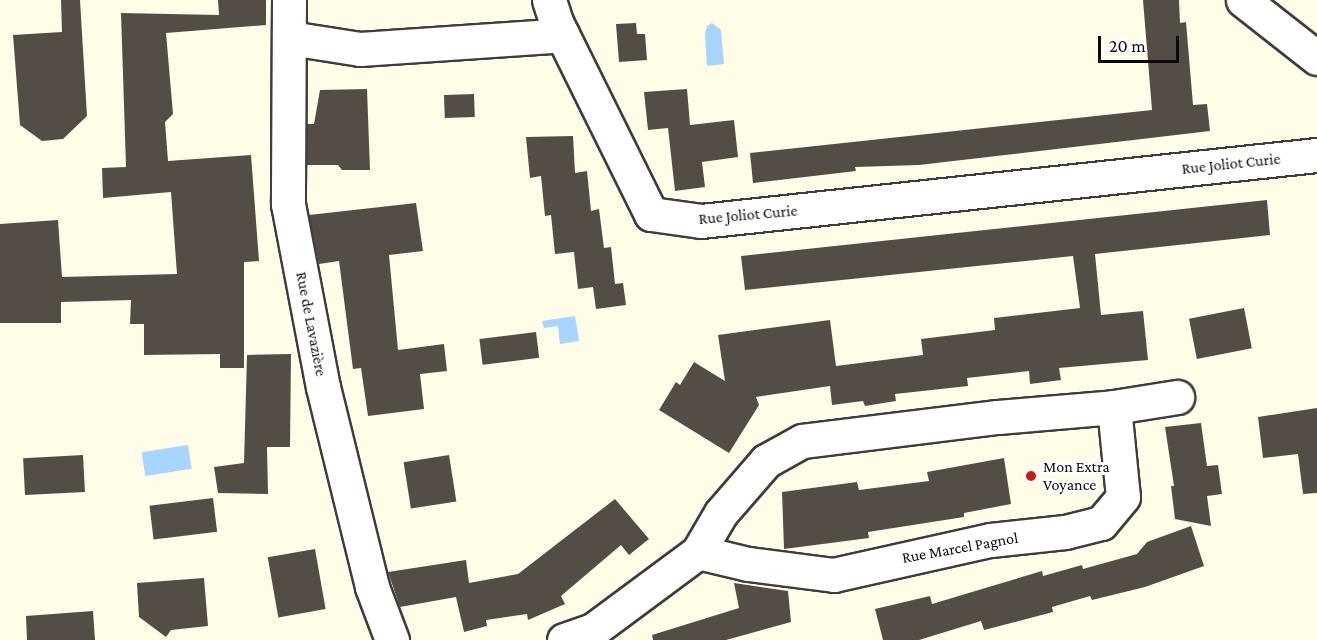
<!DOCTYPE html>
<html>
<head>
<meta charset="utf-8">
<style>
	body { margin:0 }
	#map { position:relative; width:1317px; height:640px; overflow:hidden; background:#fffce8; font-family:"Crimson Pro",serif }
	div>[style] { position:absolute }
	.water>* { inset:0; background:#a6d5fd; transform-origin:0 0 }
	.building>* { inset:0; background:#544d46; transform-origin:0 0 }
	.roads { filter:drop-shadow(2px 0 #3d3d3d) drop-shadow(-2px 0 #3d3d3d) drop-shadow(0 2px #3d3d3d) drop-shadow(0 -2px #3d3d3d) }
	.minor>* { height:33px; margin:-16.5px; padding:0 16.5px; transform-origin:16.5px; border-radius:16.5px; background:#fff }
	.dots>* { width:16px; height:16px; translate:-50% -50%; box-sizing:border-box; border:3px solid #fff; border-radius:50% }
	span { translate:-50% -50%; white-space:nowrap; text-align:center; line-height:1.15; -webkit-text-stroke:6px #fff; paint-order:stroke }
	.street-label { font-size:16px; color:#0a0a0a }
	.poi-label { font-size:16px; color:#0a0a0a }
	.left { translate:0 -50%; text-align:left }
	.scale { position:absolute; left:1098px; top:36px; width:81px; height:27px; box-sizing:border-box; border:3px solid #0a0a0a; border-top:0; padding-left:8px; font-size:18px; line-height:21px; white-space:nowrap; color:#0a0a0a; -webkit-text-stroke:4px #fff; paint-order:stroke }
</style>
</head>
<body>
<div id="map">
	<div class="water">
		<i style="clip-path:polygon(712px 23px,721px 30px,724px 64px,707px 66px,705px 34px,707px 26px)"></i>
		<i style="clip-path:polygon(575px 316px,579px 341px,560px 344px,558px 326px,544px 328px,542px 321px)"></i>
		<i style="left:188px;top:445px;width:24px;height:47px;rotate:81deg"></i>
	</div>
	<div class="building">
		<i style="clip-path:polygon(61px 0,80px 0,87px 116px,63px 139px,42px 141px,20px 125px,13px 35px,62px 32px)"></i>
		<i style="clip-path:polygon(218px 0,266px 0,266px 25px,166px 33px,173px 114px,165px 122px,168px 161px,251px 155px,259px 261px,244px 262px,244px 368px,220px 368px,220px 354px,144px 355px,144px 324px,130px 324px,131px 300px,61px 302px,61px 323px,0 323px,0 224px,58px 220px,62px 277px,177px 274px,171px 192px,103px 198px,102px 168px,126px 167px,121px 13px,219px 15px)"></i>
		<i style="clip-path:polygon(1143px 0,1179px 0,1180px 23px,1186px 22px,1193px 105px,1207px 104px,1210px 131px,919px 165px,855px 167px,856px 171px,753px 183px,750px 153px,1152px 110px)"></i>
		<i style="clip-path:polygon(636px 23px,637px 34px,645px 34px,647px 60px,619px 62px,616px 24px)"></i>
		<i style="clip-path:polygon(367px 89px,370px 170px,342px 170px,338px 165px,307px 165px,307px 124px,314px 124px,320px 90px)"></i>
		<i style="clip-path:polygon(687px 89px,690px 125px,734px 120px,738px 157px,702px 162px,705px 187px,675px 191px,668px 128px,648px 130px,644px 92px)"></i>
		<i style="left:474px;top:94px;width:23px;height:30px;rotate:88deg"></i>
		<i style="clip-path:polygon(573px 136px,575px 173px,587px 171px,591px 211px,599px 209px,604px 248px,611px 247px,615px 284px,623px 283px,626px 305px,596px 309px,593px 287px,578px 289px,574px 252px,555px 254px,551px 215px,545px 216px,541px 176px,530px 178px,526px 137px)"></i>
		<i style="clip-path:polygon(1267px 200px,1270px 235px,1095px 254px,1101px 315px,1143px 311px,1148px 360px,1059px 368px,1061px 380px,1030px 384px,1029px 371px,967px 378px,968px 386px,895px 394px,896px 401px,865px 406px,863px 401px,832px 405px,830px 386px,756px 397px,759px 405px,729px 453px,659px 410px,676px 382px,680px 385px,694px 362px,725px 381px,718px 335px,830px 320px,836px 366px,923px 355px,921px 339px,995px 330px,994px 318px,1080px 308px,1073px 256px,745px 290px,741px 256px)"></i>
		<i style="clip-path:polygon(416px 203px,423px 251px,389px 255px,398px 350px,444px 344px,447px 371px,420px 374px,424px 409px,368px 416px,361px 368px,353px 369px,339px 261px,319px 264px,309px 215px)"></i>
		<i style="left:1244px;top:308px;width:41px;height:56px;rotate:79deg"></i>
		<i style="left:536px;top:332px;width:26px;height:57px;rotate:83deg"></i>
		<i style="clip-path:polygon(291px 354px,290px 447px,267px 447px,268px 494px,218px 493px,214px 467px,244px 463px,247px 355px)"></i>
		<i style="clip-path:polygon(1317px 408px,1317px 493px,1303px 494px,1298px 454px,1263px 458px,1258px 417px)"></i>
		<i style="clip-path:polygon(1201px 423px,1207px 466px,1218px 465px,1222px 494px,1207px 496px,1211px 526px,1175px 519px,1171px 486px,1174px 486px,1165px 427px)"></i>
		<i style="left:83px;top:455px;width:37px;height:60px;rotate:87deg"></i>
		<i style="left:449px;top:455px;width:47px;height:46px;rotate:81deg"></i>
		<i style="clip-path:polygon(1004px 458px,1011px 504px,964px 513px,964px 517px,868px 532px,869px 538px,784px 549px,782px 492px,857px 482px,859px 490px,929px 481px,927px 472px)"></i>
		<i style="left:213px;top:498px;width:34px;height:64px;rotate:83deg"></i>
		<i style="clip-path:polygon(615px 499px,649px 539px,629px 555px,621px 545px,561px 596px,565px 604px,528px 620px,527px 614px,486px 620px,487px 626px,464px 632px,456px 597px,400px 607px,388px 572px,466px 560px,469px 583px,518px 574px)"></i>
		<i style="clip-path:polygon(1191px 526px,1204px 566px,1145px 587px,1092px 600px,1090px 596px,1052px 607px,1053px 612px,984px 630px,981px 621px,919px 640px,883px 640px,875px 609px,930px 596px,932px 604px,1042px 571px,1043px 576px,1082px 565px,1083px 569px,1137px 554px,1147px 542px)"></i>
		<i style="left:315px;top:549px;width:61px;height:48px;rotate:80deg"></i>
		<i style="clip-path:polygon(204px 578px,208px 626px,171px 630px,166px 637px,139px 617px,137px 583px)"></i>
		<i style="clip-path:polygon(734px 583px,788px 591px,791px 622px,726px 640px,653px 640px,652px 635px,739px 608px)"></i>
		<i style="clip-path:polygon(93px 611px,95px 640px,27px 640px,26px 616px)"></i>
	</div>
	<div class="roads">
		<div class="minor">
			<i style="left:289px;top:0;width:204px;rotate:90.3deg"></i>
			<i style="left:288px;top:204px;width:186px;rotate:79.2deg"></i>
			<i style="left:323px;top:387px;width:206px;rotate:76.2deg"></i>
			<i style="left:372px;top:587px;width:57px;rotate:69.3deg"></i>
			<i style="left:549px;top:0;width:25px;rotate:72deg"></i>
			<i style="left:557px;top:24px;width:212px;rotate:63.7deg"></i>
			<i style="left:651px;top:214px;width:50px;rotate:8deg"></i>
			<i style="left:701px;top:221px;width:620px;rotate:-6.12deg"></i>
			<i style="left:1243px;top:0;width:94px;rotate:38.1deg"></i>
			<i style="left:290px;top:38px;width:71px;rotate:8.9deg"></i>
			<i style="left:360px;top:49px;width:203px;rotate:-3.9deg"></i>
			<i style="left:1114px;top:407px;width:64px;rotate:-9deg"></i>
			<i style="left:564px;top:640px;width:31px;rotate:-19deg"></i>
			<i style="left:593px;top:630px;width:131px;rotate:-36.6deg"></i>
			<i style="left:698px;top:552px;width:45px;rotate:-59.5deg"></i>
			<i style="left:721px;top:513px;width:69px;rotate:-49.1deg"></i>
			<i style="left:766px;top:461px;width:41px;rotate:-29.1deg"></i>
			<i style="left:802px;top:441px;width:197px;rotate:-7deg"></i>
			<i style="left:998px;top:417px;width:116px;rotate:-4.9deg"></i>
			<i style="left:1114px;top:407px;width:90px;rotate:84.3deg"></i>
			<i style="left:1123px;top:497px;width:34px;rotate:130deg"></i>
			<i style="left:1101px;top:523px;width:37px;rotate:166deg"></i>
			<i style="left:1065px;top:532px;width:75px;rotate:173.9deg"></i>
			<i style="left:990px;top:540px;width:160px;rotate:167.4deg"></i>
			<i style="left:834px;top:575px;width:87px;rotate:-172.7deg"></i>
			<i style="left:748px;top:564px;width:51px;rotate:-166.5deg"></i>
		</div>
	</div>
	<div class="dots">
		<i style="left:1031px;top:476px;background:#c71d16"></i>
	</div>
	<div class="street-label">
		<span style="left:1231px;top:164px;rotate:-6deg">Rue Joliot Curie</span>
		<span style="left:748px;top:215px;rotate:-5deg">Rue Joliot Curie</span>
		<span style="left:311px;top:324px;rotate:79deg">Rue de Lavazière</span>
		<span style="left:960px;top:548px;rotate:-10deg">Rue Marcel Pagnol</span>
	</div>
	<div class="poi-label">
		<span class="left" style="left:1043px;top:476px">Mon Extra<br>Voyance</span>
	</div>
	<div class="scale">20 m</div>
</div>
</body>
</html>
